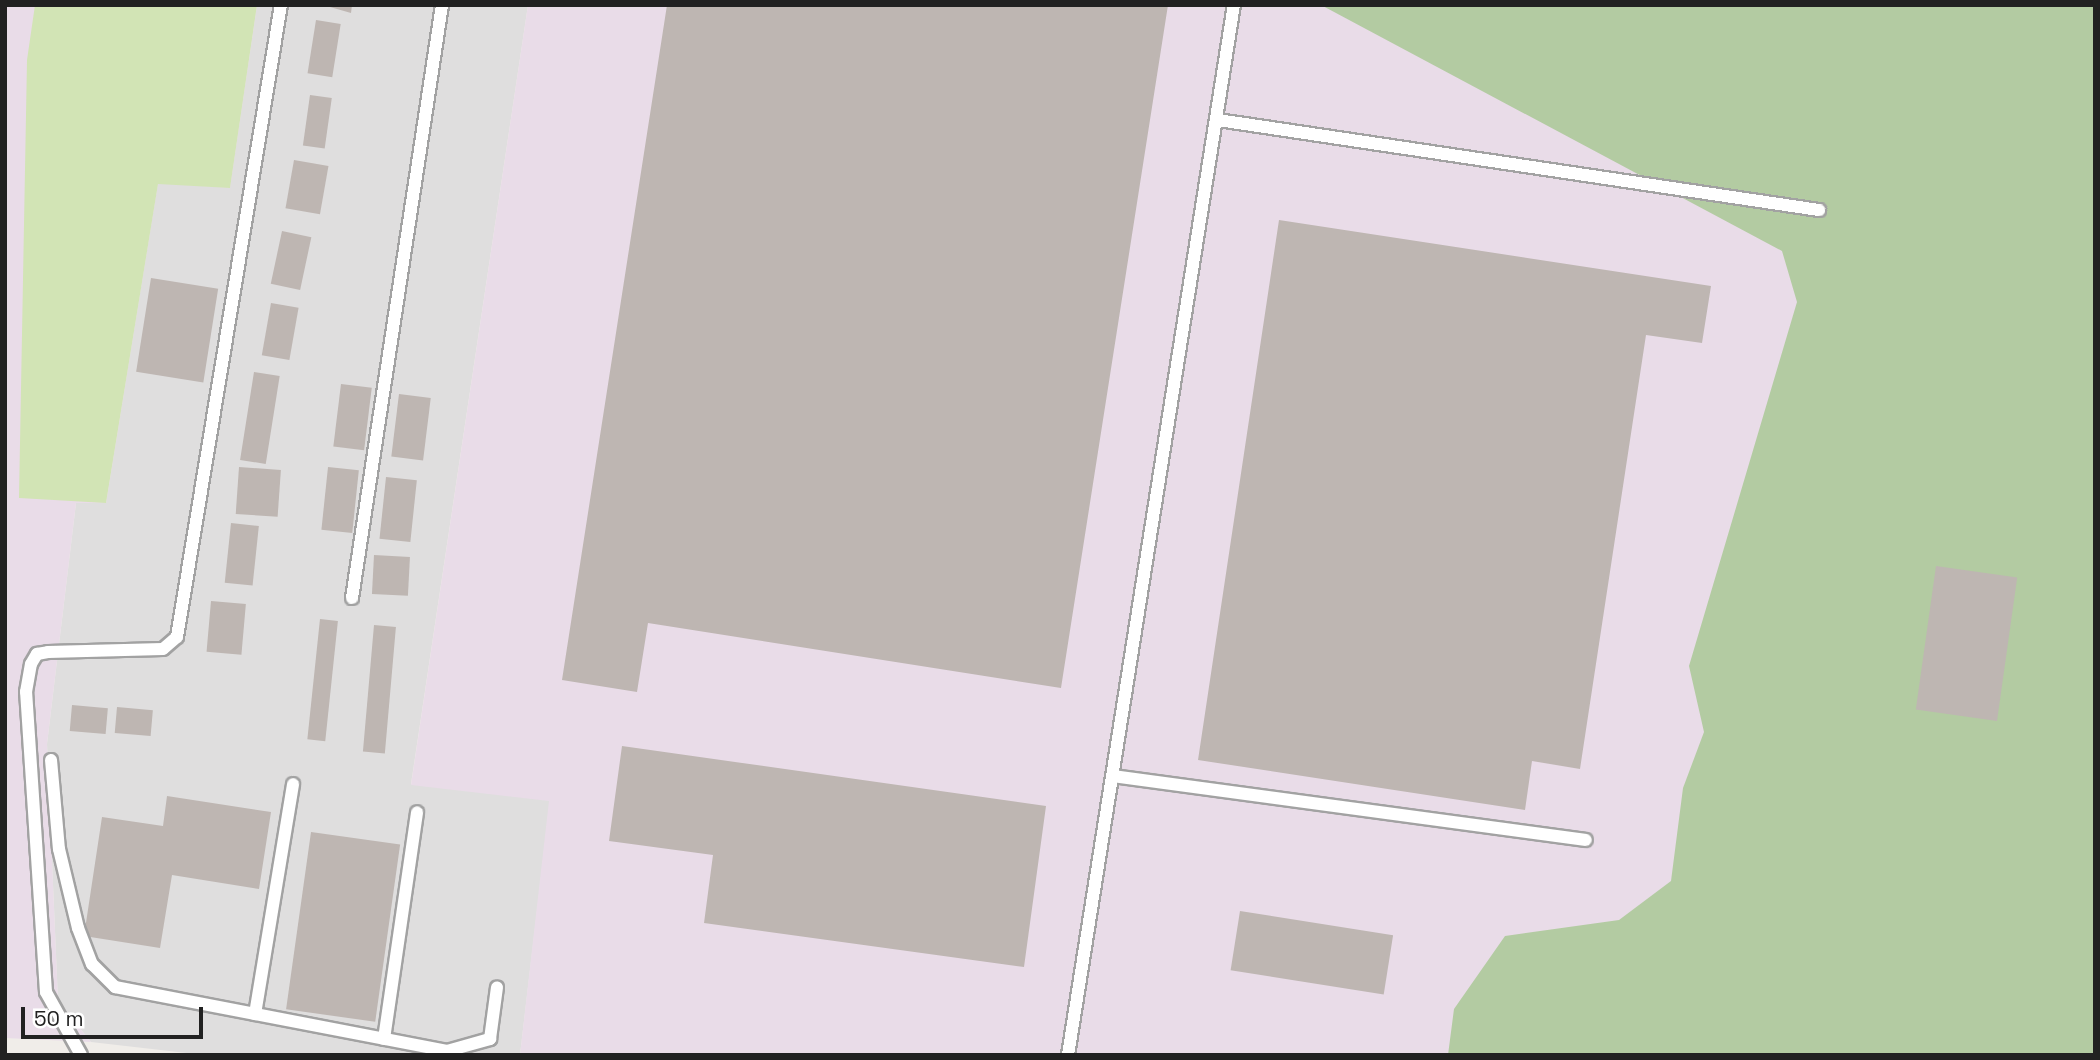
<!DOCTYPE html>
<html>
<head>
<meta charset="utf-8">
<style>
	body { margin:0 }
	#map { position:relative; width:2100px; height:1060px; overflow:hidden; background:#f0ede9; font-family:"Space Grotesk",sans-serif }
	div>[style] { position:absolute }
	.residential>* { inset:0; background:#dfdede }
	.industrial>* { inset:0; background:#e9dce8 }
	.grass>* { inset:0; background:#d2e4b5 }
	.forest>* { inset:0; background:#b3cba2 }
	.building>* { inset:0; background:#beb6b2; transform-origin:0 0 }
	.roads { filter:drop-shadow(2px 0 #a2a2a2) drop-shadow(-2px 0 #a2a2a2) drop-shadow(0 2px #a2a2a2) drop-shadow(0 -2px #a2a2a2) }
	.lane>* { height:12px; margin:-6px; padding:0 6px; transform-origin:6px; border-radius:6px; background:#fff }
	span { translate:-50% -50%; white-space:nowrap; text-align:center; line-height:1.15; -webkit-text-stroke:6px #fff; paint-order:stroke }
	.frame { position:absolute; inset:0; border:7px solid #212121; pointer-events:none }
	.scale { position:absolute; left:21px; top:1007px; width:182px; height:32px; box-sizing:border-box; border:4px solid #212121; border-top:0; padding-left:9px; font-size:21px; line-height:24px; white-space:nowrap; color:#212121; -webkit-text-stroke:5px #fff; paint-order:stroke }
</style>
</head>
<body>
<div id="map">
	<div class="residential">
		<i style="clip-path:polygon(257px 5px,528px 5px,411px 784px,550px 800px,520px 1055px,204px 1055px,91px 1042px,58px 1001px,47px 744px,76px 503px,106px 503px,158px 183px,230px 187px)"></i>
	</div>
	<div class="industrial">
		<i style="clip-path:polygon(5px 5px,257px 5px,230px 188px,158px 183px,106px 503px,76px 503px,47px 744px,58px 1001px,91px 1042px,5px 1038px)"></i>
		<i style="clip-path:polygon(528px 5px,2095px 5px,2095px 1055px,520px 1055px,549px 801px,411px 785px)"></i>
	</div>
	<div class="grass">
		<i style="clip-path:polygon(35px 5px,257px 5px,230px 188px,158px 184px,106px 503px,19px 498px,27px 60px)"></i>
	</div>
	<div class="forest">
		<i style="clip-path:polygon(1321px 5px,2095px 5px,2095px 1055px,1448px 1055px,1454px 1009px,1505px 936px,1619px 920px,1671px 881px,1683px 788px,1704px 732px,1689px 666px,1797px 302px,1782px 251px)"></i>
	</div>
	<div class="building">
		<i style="clip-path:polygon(323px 5px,352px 5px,351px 13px)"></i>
		<i style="clip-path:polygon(667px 5px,1168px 5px,1061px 688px,648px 623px,637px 692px,562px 680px)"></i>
		<i style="left:316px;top:20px;width:25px;height:54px;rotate:9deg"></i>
		<i style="left:310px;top:95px;width:22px;height:51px;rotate:8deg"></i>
		<i style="left:294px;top:160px;width:35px;height:49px;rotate:10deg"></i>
		<i style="clip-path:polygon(1279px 220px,1711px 286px,1702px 343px,1646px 335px,1580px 769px,1532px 761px,1525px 810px,1198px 760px)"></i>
		<i style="left:282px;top:231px;width:30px;height:54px;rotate:12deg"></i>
		<i style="left:151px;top:278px;width:68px;height:95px;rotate:9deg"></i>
		<i style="left:271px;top:303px;width:28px;height:53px;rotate:10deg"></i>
		<i style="left:254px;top:372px;width:26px;height:89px;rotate:9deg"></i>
		<i style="left:341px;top:384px;width:31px;height:63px;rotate:7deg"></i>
		<i style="left:399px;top:394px;width:32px;height:63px;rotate:7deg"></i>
		<i style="left:239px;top:467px;width:42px;height:47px;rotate:4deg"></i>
		<i style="left:328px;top:467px;width:31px;height:63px;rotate:6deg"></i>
		<i style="left:386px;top:477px;width:31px;height:62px;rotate:6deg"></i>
		<i style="left:231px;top:523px;width:28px;height:60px;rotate:6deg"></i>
		<i style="left:374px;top:555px;width:36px;height:39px;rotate:3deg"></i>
		<i style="left:1936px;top:566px;width:82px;height:145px;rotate:8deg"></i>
		<i style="left:211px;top:601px;width:35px;height:51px;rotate:5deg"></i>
		<i style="left:320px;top:619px;width:18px;height:121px;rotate:6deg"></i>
		<i style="left:374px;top:625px;width:22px;height:127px;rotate:5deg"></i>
		<i style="left:72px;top:705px;width:36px;height:26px;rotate:5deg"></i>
		<i style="left:117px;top:707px;width:36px;height:26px;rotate:5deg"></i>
		<i style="clip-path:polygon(622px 746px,1046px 806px,1024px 967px,704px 923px,713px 855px,609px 841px)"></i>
		<i style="clip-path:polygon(167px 796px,271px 812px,259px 889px,172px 875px,160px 948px,84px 936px,102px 817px,163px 826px)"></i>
		<i style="left:311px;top:832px;width:90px;height:179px;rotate:8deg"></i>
		<i style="left:1240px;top:911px;width:155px;height:60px;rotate:9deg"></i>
	</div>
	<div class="roads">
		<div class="lane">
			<i style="left:1218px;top:120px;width:608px;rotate:8.52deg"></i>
			<i style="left:352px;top:598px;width:600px;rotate:-81.37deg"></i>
			<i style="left:51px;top:760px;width:89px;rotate:84.9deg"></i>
			<i style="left:59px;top:849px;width:81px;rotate:76.5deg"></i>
			<i style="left:78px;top:928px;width:39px;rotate:69deg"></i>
			<i style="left:92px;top:964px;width:33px;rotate:45deg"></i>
			<i style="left:115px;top:987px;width:338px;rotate:10.9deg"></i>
			<i style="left:447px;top:1051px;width:45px;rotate:-15.6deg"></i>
			<i style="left:490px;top:1039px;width:52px;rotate:-82.3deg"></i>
			<i style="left:1113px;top:776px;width:477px;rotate:7.7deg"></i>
			<i style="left:255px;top:1014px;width:233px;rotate:-80.6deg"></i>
			<i style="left:384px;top:1039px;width:229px;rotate:-81.7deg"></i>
			<i style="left:81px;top:1055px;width:72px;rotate:-119.1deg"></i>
			<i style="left:46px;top:992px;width:301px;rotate:-93.8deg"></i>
			<i style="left:26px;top:692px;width:28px;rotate:-80deg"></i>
			<i style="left:31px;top:664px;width:12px;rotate:-59deg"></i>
			<i style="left:37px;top:654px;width:11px;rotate:-10deg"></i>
			<i style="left:48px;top:652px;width:115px;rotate:-1.5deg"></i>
			<i style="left:163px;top:649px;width:18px;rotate:-41deg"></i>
			<i style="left:177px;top:637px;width:640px;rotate:-80.66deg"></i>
			<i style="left:1068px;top:1055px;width:1063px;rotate:-81.02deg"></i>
		</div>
	</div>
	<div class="frame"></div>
	<div class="scale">50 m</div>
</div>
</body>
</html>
